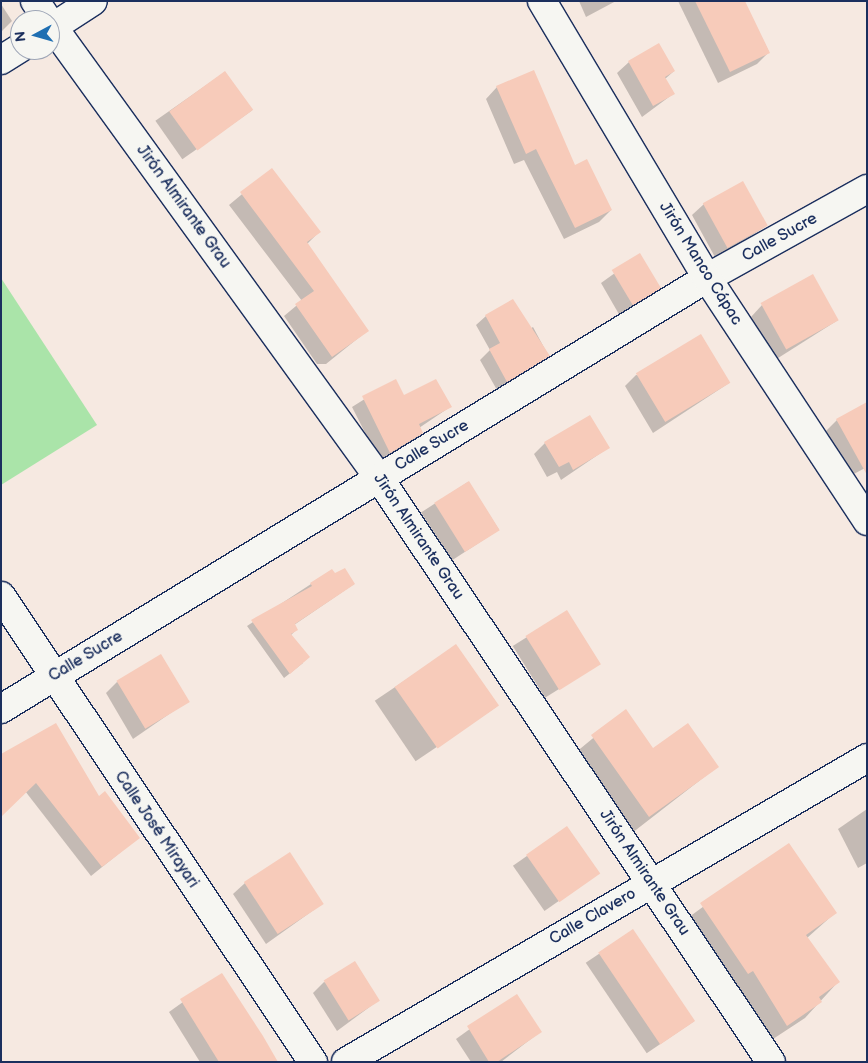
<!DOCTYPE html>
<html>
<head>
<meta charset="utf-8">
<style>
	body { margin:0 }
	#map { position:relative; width:868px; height:1063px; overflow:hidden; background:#f6e9e1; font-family:"Balsamiq Sans",sans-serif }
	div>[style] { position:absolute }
	.green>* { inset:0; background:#aae4a9 }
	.shadow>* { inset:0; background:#0003; transform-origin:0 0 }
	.building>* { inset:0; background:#f7cbba; transform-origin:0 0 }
	.roads { filter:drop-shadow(1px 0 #1b2f5e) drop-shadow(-1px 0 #1b2f5e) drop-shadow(0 1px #1b2f5e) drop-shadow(0 -1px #1b2f5e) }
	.street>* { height:28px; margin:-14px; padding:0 14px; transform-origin:14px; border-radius:14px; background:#f6f6f2 }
	.secondary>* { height:28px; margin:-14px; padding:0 14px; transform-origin:14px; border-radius:14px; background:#f6f6f2 }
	span { translate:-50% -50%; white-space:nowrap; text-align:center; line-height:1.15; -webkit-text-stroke:4px #f6f6f2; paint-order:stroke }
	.street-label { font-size:16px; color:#1b2f5e }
	.frame { position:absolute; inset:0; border:2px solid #1b2f5e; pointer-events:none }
	.north { position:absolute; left:10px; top:10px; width:50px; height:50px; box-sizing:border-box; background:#f6f6f2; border:1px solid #9ea6b7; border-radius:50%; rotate:264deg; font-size:14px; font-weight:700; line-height:20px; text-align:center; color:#1b2f5e }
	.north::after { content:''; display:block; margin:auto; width:18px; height:22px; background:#1f6fb2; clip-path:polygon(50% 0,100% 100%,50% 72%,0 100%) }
</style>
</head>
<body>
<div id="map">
	<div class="green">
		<i style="clip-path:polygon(1px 278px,97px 425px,1px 485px)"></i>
	</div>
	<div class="shadow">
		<i style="clip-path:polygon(579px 1px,616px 1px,586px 17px)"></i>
		<i style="clip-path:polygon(678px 1px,744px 1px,769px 52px,757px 64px,718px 83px)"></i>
		<i style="clip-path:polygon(1px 4px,12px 21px,1px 32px)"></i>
		<i style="clip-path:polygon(629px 62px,674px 71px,665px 79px,673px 94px,642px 117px,617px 73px)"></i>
		<i style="left:225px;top:72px;width:47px;height:85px;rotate:55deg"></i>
		<i style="clip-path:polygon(497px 87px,611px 210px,599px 222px,564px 239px,524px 160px,514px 164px,486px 99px)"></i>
		<i style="clip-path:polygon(272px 169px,319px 232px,307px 244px,367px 331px,326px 364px,317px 364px,284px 316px,302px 301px,229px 205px)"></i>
		<i style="clip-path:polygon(704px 204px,766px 226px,716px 259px,692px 215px)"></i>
		<i style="clip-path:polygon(640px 255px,659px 288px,620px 316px,601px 283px)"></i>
		<i style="clip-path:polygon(762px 305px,838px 320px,775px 360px,751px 317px)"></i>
		<i style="clip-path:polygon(486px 316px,528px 330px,533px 327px,548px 355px,497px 390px,480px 360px,490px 350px,476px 325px)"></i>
		<i style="clip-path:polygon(636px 375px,729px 383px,653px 433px,625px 386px)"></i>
		<i style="clip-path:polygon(395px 380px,404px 397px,450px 407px,419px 428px,422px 433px,412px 443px,380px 462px,352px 407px)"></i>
		<i style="clip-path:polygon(837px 420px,867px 467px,850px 476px,826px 431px)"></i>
		<i style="clip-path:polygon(545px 443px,608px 448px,561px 480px,557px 472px,547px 477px,534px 454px)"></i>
		<i style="left:468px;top:482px;width:57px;height:56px;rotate:57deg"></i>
		<i style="clip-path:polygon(334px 575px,354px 584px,294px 625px,296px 630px,291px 635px,303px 663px,284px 678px,247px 626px,311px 584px)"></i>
		<i style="left:567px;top:612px;width:61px;height:64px;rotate:58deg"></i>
		<i style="left:456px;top:646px;width:73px;height:98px;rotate:56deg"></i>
		<i style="clip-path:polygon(117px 682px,188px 701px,133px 739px,106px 693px)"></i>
		<i style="clip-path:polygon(626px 711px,653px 750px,717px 767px,632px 833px,575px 753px)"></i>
		<i style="clip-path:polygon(1px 760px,98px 798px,138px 838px,91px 876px)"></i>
		<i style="clip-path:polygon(867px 809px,867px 863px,858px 868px,838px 829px)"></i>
		<i style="left:567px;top:828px;width:55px;height:66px;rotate:55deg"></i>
		<i style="clip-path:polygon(789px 844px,835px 913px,807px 938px,838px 982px,805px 1018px,773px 1039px,685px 920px)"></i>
		<i style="clip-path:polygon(245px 883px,322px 904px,266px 944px,233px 894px)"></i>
		<i style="left:633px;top:931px;width:109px;height:57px;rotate:56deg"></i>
		<i style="clip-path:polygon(222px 974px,275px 1062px,200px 1062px,169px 1012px)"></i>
		<i style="clip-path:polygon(324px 982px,379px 1000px,337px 1031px,313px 993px)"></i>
		<i style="clip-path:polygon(517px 995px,540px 1032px,501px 1062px,471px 1062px,456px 1039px)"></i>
	</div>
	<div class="building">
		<i style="clip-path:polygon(695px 1px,745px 1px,770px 53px,730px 72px)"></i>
		<i style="clip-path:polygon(659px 43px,675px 71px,665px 77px,675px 94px,653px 106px,628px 61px)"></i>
		<i style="clip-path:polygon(534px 70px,575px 165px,587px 159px,612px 210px,575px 228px,536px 149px,526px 154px,496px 86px)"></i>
		<i style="left:225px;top:71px;width:48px;height:69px;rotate:54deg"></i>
		<i style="clip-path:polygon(272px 168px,321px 232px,307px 242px,369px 331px,332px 357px,295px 304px,314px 291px,240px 192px)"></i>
		<i style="left:743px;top:181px;width:51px;height:46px;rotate:61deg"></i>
		<i style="left:640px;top:253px;width:41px;height:33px;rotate:59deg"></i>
		<i style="left:813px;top:274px;width:53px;height:60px;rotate:61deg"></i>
		<i style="clip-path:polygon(513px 299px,550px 356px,507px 382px,489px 349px,500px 343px,485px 315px)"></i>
		<i style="left:701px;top:334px;width:57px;height:76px;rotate:59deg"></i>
		<i style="clip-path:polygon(396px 379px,404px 395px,436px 379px,452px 407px,419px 424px,423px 433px,390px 453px,362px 396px)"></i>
		<i style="clip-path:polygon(867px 402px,867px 475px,836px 419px)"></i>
		<i style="clip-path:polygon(590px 415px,610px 448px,573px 470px,569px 462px,559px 467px,544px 442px)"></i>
		<i style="left:469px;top:481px;width:58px;height:41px;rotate:58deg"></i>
		<i style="clip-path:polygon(345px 568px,355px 584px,295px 624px,298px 630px,291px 634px,310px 657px,290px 674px,251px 620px,312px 586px,310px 583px,332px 569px,335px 573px)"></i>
		<i style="left:567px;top:610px;width:64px;height:49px;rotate:58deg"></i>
		<i style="left:456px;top:644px;width:75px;height:75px;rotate:55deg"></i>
		<i style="left:161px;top:654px;width:56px;height:52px;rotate:59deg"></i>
		<i style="clip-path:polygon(626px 709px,653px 748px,688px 723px,719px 767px,649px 817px,591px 735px)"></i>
		<i style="clip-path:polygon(56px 723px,99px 796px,105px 791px,140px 838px,102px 867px,36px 783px,1px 817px,1px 754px)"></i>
		<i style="left:567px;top:826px;width:58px;height:50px;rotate:55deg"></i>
		<i style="clip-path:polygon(789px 843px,837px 913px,806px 935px,840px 982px,819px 997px,822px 1002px,787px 1026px,753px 971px,748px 974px,700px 903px)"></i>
		<i style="left:290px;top:852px;width:62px;height:55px;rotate:57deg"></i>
		<i style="left:633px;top:929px;width:111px;height:42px;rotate:56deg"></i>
		<i style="left:355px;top:961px;width:47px;height:37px;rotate:58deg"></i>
		<i style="clip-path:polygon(222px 973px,263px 1036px,278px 1062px,219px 1062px,180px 999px)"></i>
		<i style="clip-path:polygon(517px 994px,542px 1032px,497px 1062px,489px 1062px,467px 1026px)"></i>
	</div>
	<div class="roads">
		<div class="street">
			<i style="left:35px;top:1px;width:23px;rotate:56deg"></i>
			<i style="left:50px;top:23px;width:561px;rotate:54.13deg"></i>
			<i style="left:379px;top:478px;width:703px;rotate:56.13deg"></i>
			<i style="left:50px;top:29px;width:51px;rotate:-33.1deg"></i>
			<i style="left:1px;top:60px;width:22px;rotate:-32deg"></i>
			<i style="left:1px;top:596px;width:561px;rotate:56.2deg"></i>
			<i style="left:1px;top:709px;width:827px;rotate:-31.4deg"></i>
			<i style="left:707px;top:278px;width:183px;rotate:-29.1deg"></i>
			<i style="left:346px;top:1062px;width:603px;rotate:-30.26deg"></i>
		</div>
		<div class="secondary">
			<i style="left:542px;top:1px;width:322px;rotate:59.2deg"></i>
			<i style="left:707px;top:278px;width:291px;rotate:56.6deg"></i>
		</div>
	</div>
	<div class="street-label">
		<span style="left:183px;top:207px;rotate:54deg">Jirón Almirante Grau</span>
		<span style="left:780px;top:238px;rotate:-29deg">Calle Sucre</span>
		<span style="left:700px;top:264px;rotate:58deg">Jirón Manco Cápac</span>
		<span style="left:432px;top:446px;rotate:-31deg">Calle Sucre</span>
		<span style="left:418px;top:537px;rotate:56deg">Jirón Almirante Grau</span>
		<span style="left:86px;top:657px;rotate:-31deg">Calle Sucre</span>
		<span style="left:156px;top:830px;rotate:56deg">Calle José Mirayari</span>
		<span style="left:644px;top:873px;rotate:56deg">Jirón Almirante Grau</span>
		<span style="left:593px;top:917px;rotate:-30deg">Calle Clavero</span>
	</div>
	<div class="frame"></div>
	<div class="north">N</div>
</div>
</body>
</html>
